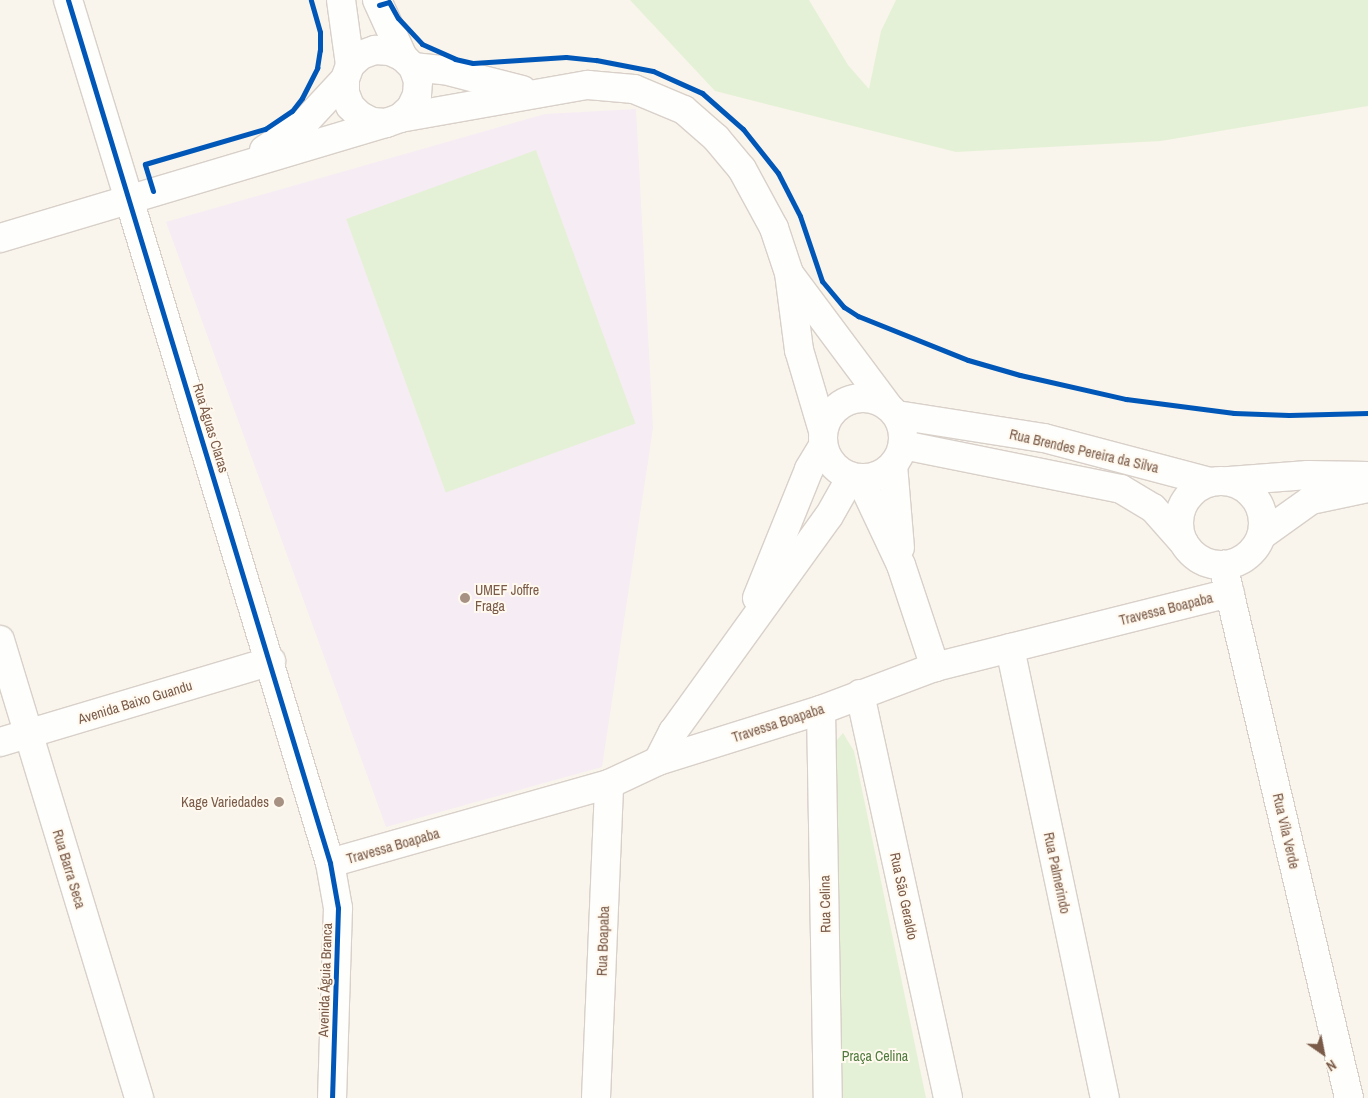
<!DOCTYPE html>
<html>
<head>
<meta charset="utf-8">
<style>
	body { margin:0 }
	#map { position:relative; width:1368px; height:1098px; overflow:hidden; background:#f9f5ec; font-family:"Archivo Narrow",sans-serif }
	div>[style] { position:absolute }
	.education>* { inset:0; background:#f6ecf4 }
	.green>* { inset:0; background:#e5f1d6; transform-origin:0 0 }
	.roads { filter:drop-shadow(1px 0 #d8d0c9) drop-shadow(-1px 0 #d8d0c9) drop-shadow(0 1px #d8d0c9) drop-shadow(0 -1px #d8d0c9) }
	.street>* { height:28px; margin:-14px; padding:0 14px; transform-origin:14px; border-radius:14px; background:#fefefc }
	.secondary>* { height:28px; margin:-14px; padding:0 14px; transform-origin:14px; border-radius:14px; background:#fefefc }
	.secondary>.ring { margin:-14px; padding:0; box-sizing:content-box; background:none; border:28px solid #fefefc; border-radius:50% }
	.cycleway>* { height:5px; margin:-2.5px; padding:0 2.5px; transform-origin:2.5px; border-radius:2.5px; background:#0057b8 }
	.dots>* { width:14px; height:14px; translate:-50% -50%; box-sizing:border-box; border:2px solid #fff9ef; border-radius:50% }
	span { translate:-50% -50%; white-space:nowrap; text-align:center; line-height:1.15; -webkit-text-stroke:4px #fff9ef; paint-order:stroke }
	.street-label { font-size:14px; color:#7a5b49 }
	.poi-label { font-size:14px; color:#7a5b49 }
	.left { translate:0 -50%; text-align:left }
	.right { translate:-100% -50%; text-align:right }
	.park-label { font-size:14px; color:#4e7b3d }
	.north { position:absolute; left:1298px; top:1028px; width:50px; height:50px; -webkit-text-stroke:4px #fff9ef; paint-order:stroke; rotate:147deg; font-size:14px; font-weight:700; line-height:20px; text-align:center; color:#7a5b49 }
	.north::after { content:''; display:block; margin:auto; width:18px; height:22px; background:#7a5b49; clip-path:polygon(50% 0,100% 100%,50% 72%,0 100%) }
</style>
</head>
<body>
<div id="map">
	<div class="education">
		<i style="clip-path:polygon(636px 109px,653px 428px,602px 767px,386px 827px,166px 222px,545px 114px)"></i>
	</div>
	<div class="green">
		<i style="clip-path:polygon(630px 0,809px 0,848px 65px,869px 89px,881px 31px,896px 0,1368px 0,1368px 106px,1161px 141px,956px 152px,715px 91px)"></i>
		<i style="left:536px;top:150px;width:291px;height:202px;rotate:70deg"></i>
		<i style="clip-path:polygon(843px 733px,854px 751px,926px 1098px,834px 1098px,831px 747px)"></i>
	</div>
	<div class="roads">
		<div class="street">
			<i style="left:68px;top:0;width:208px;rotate:73deg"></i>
			<i style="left:893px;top:465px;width:83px;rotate:85.2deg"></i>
			<i style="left:860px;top:478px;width:96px;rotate:64.8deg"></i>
			<i style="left:901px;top:565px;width:108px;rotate:71.6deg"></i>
			<i style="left:0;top:640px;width:479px;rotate:73.1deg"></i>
			<i style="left:1010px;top:648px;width:460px;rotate:78.1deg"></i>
			<i style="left:860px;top:694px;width:413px;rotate:77.7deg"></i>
			<i style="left:821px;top:710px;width:388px;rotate:89deg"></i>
			<i style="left:658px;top:761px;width:171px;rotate:-17.4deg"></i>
			<i style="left:821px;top:710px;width:122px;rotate:-20.7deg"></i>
			<i style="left:935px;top:667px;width:304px;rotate:-14.1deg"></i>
			<i style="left:596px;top:1098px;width:314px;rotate:-87.6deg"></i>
		</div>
		<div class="secondary">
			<i style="left:341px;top:0;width:66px;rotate:82.1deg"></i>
			<i style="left:377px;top:0;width:63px;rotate:65.5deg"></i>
			<i style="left:403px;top:57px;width:14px;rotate:45deg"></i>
			<i style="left:413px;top:67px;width:15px;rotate:70deg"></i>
			<i style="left:418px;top:81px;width:14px;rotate:94deg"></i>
			<i style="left:417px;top:95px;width:14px;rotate:115deg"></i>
			<i style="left:411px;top:108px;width:15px;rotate:138deg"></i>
			<i style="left:400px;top:118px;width:15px;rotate:160deg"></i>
			<i style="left:386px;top:123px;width:14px;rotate:-176deg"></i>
			<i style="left:372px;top:122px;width:13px;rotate:-153deg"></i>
			<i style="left:360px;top:116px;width:14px;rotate:-135deg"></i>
			<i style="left:350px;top:106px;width:14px;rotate:-111deg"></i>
			<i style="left:345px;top:93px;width:14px;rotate:-90deg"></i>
			<i style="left:345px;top:79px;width:15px;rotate:-70deg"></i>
			<i style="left:350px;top:65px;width:15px;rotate:-42deg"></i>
			<i style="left:361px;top:55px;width:15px;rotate:-20deg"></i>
			<i style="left:375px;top:50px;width:15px;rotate:4deg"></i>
			<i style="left:390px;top:51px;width:14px;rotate:25deg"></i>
			<i style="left:413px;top:67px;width:31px;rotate:6deg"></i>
			<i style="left:444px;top:70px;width:81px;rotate:14.4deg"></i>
			<i style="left:400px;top:118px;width:191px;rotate:-10deg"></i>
			<i style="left:588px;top:85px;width:46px;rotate:5deg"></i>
			<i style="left:634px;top:89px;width:54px;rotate:22.8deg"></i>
			<i style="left:684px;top:110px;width:43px;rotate:41.2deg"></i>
			<i style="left:716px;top:138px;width:40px;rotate:50deg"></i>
			<i style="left:742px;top:169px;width:67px;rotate:61.5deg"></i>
			<i style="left:774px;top:228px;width:47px;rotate:71.6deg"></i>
			<i style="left:789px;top:273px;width:78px;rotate:82.6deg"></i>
			<i style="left:799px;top:350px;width:84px;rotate:73.5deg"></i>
			<i style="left:264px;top:150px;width:51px;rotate:-34.6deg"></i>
			<i style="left:306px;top:121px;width:57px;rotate:-47.1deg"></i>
			<i style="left:129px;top:199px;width:694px;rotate:73.16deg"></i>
			<i style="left:330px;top:863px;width:46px;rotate:79.9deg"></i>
			<i style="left:338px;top:908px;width:190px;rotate:91.8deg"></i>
			<i style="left:0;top:238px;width:403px;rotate:-16.6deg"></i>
			<i style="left:791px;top:276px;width:161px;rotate:53.3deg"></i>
			<i class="ring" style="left:823px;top:398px;width:52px;height:52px"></i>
			<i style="left:897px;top:415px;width:149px;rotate:8.9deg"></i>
			<i style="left:1044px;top:438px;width:172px;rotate:14.8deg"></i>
			<i style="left:903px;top:445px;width:222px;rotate:11.4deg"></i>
			<i style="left:1121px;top:489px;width:37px;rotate:31deg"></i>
			<i style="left:1153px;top:508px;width:47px;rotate:48.5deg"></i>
			<i style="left:1229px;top:481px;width:79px;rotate:-4.3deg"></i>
			<i style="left:1308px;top:475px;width:60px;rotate:1deg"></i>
			<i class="ring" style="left:1179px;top:481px;width:56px;height:56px"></i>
			<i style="left:1262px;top:535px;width:60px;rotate:-35.5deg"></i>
			<i style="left:1311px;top:500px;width:58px;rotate:-11.9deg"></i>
			<i style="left:1223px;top:565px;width:548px;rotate:76.7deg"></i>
			<i style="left:757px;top:598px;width:139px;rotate:-68deg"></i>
			<i style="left:809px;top:469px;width:27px;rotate:-59deg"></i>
			<i style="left:0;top:742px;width:283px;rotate:-16.6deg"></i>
			<i style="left:330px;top:863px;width:290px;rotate:-15.8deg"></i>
			<i style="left:609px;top:784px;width:54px;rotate:-25.1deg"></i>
			<i style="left:658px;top:761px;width:33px;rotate:-63deg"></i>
			<i style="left:673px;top:732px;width:266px;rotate:-54.2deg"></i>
			<i style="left:829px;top:516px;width:45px;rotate:-60.6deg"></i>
		</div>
	</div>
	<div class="cycleway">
		<i style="left:68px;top:0;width:902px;rotate:73.11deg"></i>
		<i style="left:330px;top:863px;width:46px;rotate:79.9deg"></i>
		<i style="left:338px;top:908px;width:190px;rotate:91.8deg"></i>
		<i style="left:379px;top:5px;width:10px;rotate:-17deg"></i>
		<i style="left:389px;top:2px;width:18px;rotate:61deg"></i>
		<i style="left:398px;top:18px;width:35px;rotate:47deg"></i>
		<i style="left:422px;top:44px;width:36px;rotate:24deg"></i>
		<i style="left:455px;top:59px;width:18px;rotate:13deg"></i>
		<i style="left:473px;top:63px;width:93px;rotate:-3.7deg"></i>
		<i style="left:566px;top:57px;width:30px;rotate:6deg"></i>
		<i style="left:596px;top:60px;width:58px;rotate:10.9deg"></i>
		<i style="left:653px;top:71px;width:54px;rotate:24.2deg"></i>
		<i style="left:702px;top:93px;width:55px;rotate:41.3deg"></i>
		<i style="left:743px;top:129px;width:56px;rotate:51.5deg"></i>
		<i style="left:778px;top:173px;width:48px;rotate:62.9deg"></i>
		<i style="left:800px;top:216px;width:69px;rotate:71.3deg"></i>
		<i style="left:822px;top:281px;width:34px;rotate:50deg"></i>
		<i style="left:844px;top:307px;width:17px;rotate:33deg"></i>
		<i style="left:858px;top:316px;width:118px;rotate:21.8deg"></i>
		<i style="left:968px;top:360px;width:54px;rotate:16.1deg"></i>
		<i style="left:1020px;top:375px;width:109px;rotate:12.8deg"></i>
		<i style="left:1126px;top:399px;width:109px;rotate:7.4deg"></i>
		<i style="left:1234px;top:413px;width:55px;rotate:2.1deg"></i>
		<i style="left:1289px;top:415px;width:79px;rotate:-1.5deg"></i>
		<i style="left:153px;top:191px;width:28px;rotate:-107deg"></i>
		<i style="left:145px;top:164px;width:125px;rotate:-16.3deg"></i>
		<i style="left:265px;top:129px;width:32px;rotate:-34deg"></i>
		<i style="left:292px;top:111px;width:16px;rotate:-52deg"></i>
		<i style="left:302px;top:98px;width:34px;rotate:-63deg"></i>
		<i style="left:317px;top:68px;width:18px;rotate:-81deg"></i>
		<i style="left:320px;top:50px;width:18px;rotate:-90deg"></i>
		<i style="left:320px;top:32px;width:33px;rotate:-106deg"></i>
	</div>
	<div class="dots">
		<i style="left:465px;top:598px;background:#a69182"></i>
		<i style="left:279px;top:802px;background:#a69182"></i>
	</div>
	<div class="street-label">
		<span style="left:211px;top:428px;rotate:73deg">Rua Águas Claras</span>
		<span style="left:1084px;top:451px;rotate:13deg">Rua Brendes Pereira da Silva</span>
		<span style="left:1166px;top:609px;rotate:-14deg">Travessa Boapaba</span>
		<span style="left:135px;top:702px;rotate:-17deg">Avenida Baixo Guandu</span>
		<span style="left:778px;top:723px;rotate:-18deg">Travessa Boapaba</span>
		<span style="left:1286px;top:831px;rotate:77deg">Rua Vila Verde</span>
		<span style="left:393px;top:846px;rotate:-16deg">Travessa Boapaba</span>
		<span style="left:69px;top:869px;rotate:73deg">Rua Barra Seca</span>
		<span style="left:1057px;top:873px;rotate:78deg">Rua Palmerindo</span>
		<span style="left:904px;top:896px;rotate:78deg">Rua São Geraldo</span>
		<span style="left:825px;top:904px;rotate:-91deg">Rua Celina</span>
		<span style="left:603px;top:941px;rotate:-88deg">Rua Boapaba</span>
		<span style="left:325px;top:980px;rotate:-88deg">Avenida Águia Branca</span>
	</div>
	<div class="poi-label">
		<span class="left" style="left:475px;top:598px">UMEF Joffre<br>Fraga</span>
		<span class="right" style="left:269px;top:802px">Kage Variedades</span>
	</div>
	<div class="park-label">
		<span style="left:875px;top:1056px">Praça Celina</span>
	</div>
	<div class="north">N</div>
</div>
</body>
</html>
